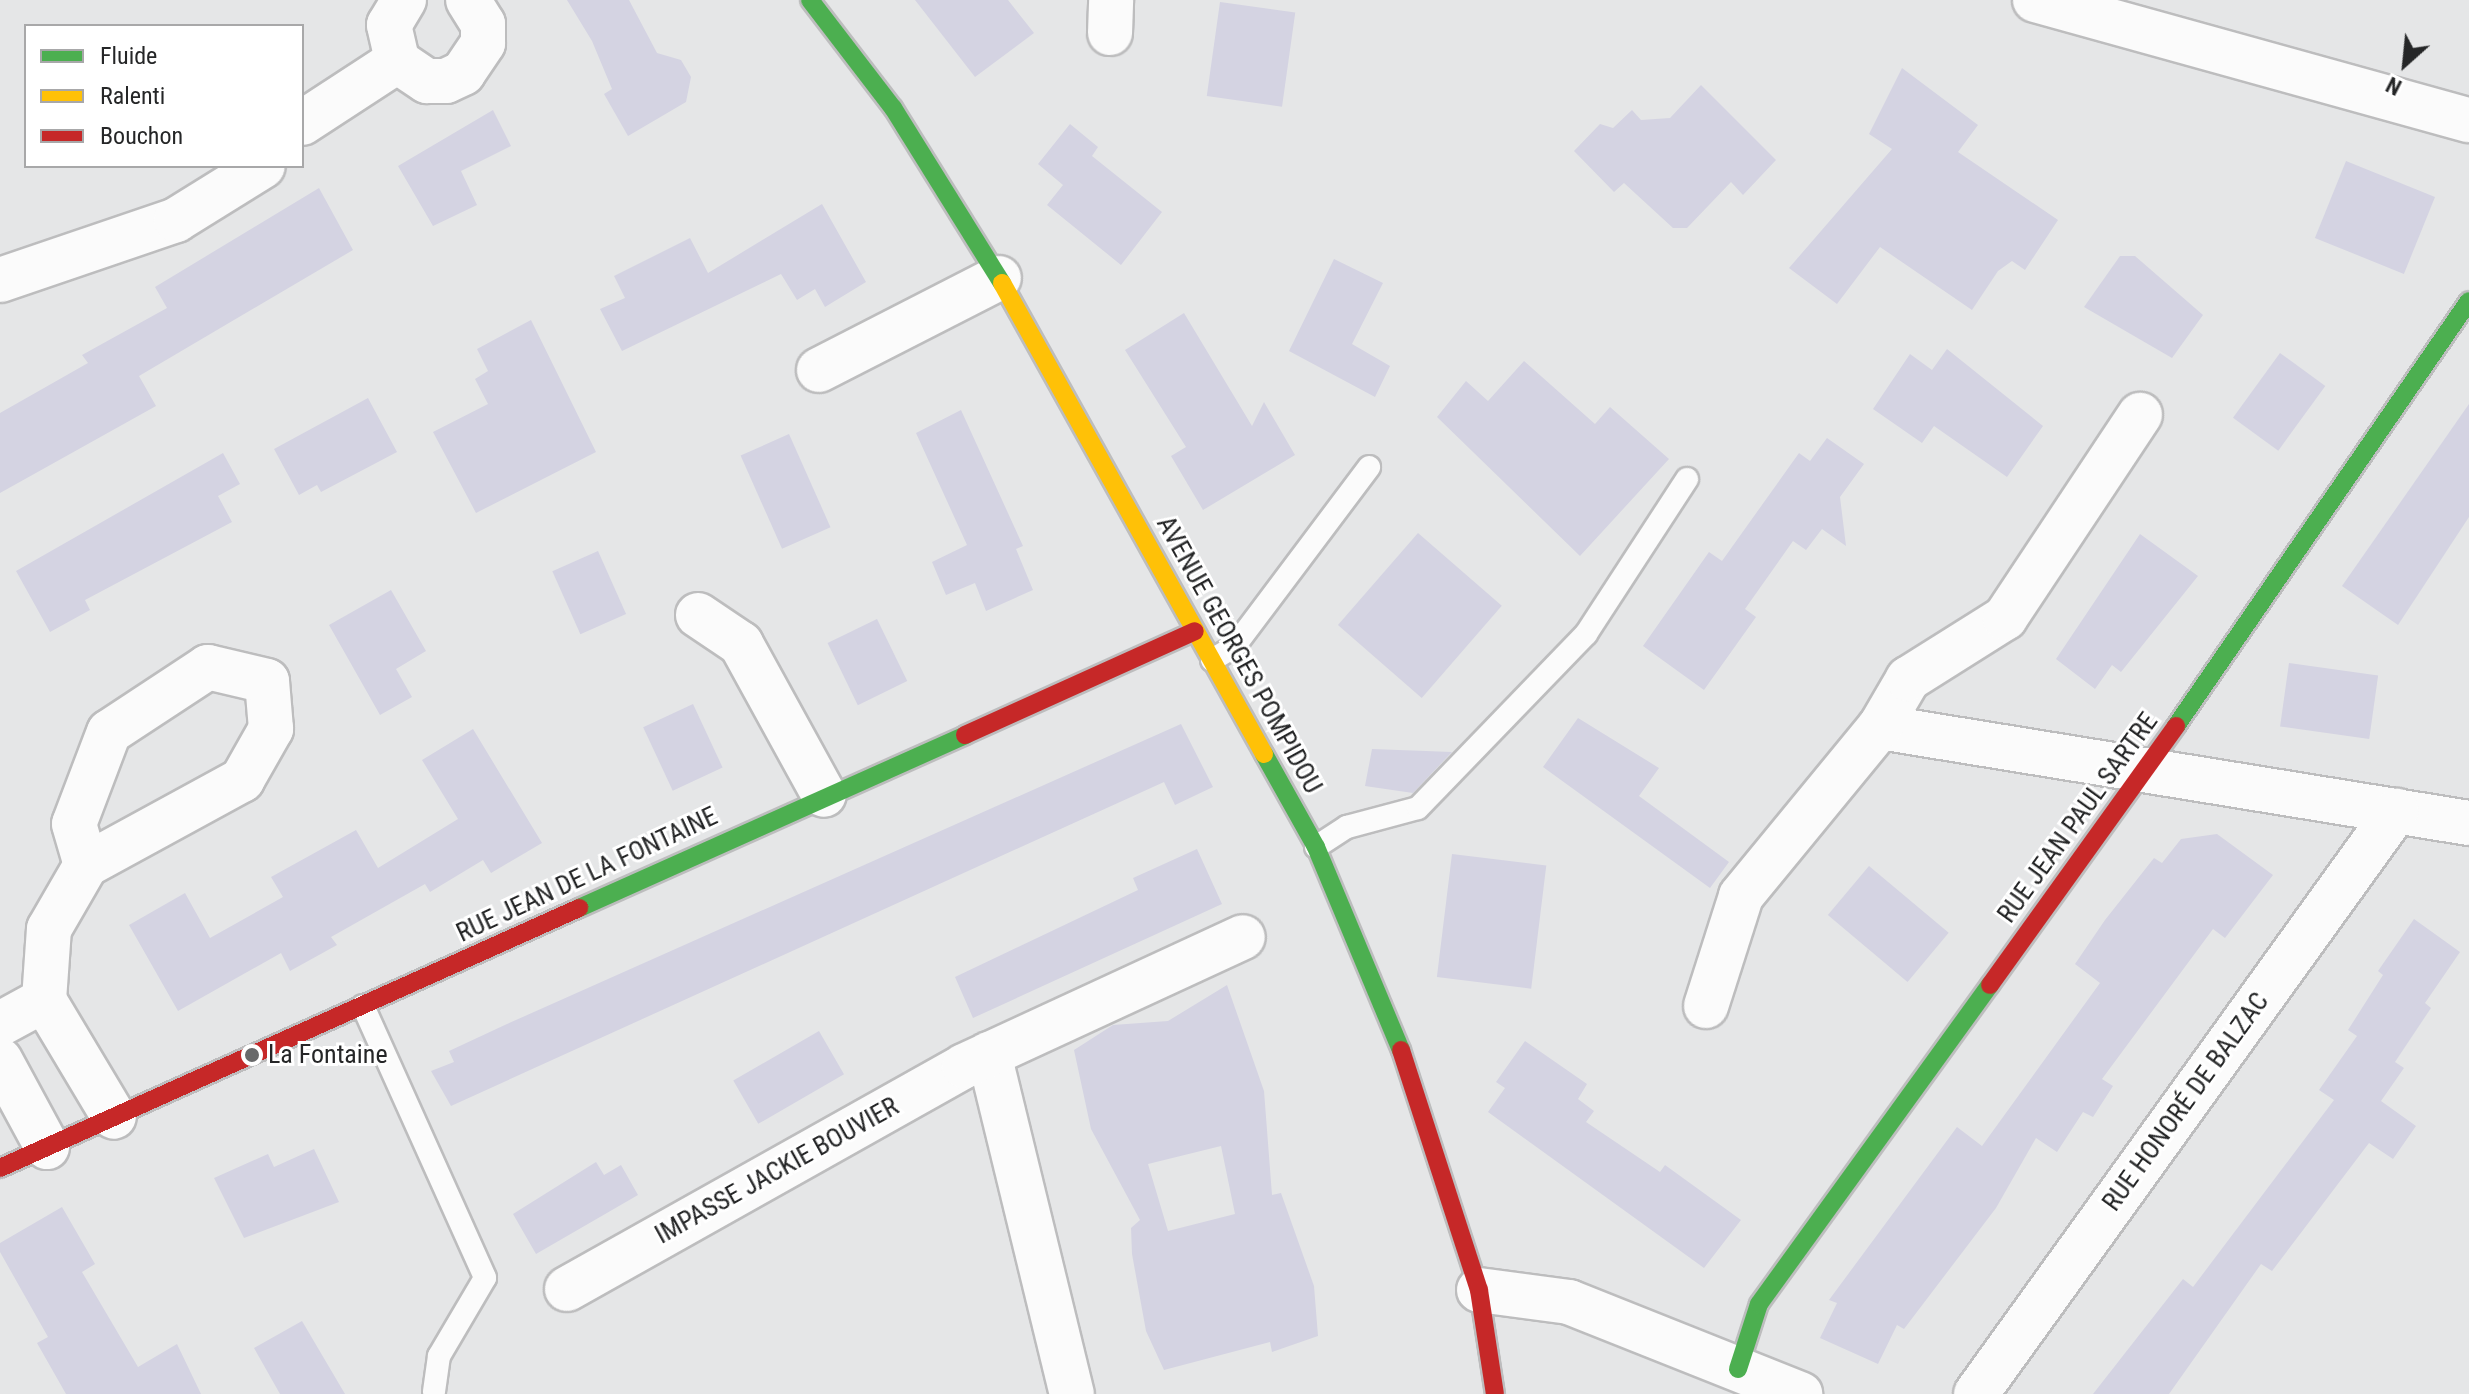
<!DOCTYPE html>
<html>
<head>
<meta charset="utf-8">
<style>
	body { margin:0 }
	#map { position:relative; width:2469px; height:1394px; overflow:hidden; background:#e5e6e7; font-family:"Roboto Condensed",sans-serif }
	div>[style] { position:absolute }
	.building>* { inset:0; background:#d4d3e2; transform-origin:0 0 }
	.roads { filter:drop-shadow(2px 0 #bdbdbe) drop-shadow(-2px 0 #bdbdbe) drop-shadow(0 2px #bdbdbe) drop-shadow(0 -2px #bdbdbe) }
	.lane>* { height:22px; margin:-11px; padding:0 11px; transform-origin:11px; border-radius:11px; background:#fbfbfb }
	.street>* { height:44px; margin:-22px; padding:0 22px; transform-origin:22px; border-radius:22px; background:#fbfbfb }
	.fast>* { height:18px; margin:-9px; padding:0 9px; transform-origin:9px; border-radius:9px; background:#4caf50 }
	.slow>* { height:18px; margin:-9px; padding:0 9px; transform-origin:9px; border-radius:9px; background:#ffc107 }
	.jam>* { height:18px; margin:-9px; padding:0 9px; transform-origin:9px; border-radius:9px; background:#c62828 }
	.dots>* { width:22px; height:22px; translate:-50% -50%; box-sizing:border-box; border:4px solid #fff; border-radius:50% }
	span { translate:-50% -50%; white-space:nowrap; text-align:center; line-height:1.15; -webkit-text-stroke:6px #fff; paint-order:stroke }
	.street-label { font-size:26px; color:#252627 }
	.poi-label { font-size:26px; color:#252627 }
	.left { translate:0 -50%; text-align:left }
	.legend { position:absolute; left:24px; top:24px; width:280px; height:144px; box-sizing:border-box; background:#fff; border:2px solid #a8a8a9; margin:0; padding:10px 14px; list-style:none; font-size:24px; color:#252627 }
	.legend li { display:flex; align-items:center; gap:16px; height:40px }
	.legend b { width:40px; border:2px solid #a8a8a9 }
	.north { position:absolute; left:2365px; top:24px; width:80px; height:80px; -webkit-text-stroke:6px #fff; paint-order:stroke; rotate:207deg; font-size:22px; font-weight:700; line-height:32px; text-align:center; color:#252627 }
	.north::after { content:''; display:block; margin:auto; width:28px; height:36px; background:#252627; clip-path:polygon(50% 0,100% 100%,50% 72%,0 100%) }
</style>
</head>
<body>
<div id="map">
	<div class="building">
		<i style="clip-path:polygon(567px 0,629px 0,657px 53px,681px 60px,691px 77px,686px 102px,628px 136px,604px 94px,612px 89px,592px 41px)"></i>
		<i style="clip-path:polygon(915px 0,1008px 0,1034px 33px,975px 77px)"></i>
		<i style="left:1220px;top:2px;width:76px;height:95px;rotate:8deg"></i>
		<i style="clip-path:polygon(1902px 68px,1978px 125px,1958px 152px,2058px 220px,2025px 270px,2012px 261px,1998px 271px,1972px 310px,1880px 247px,1837px 304px,1789px 268px,1892px 149px,1869px 134px)"></i>
		<i style="clip-path:polygon(1701px 85px,1776px 160px,1743px 195px,1731px 182px,1687px 228px,1673px 228px,1624px 183px,1614px 192px,1574px 151px,1600px 124px,1613px 128px,1632px 110px,1641px 120px,1670px 118px)"></i>
		<i style="clip-path:polygon(493px 110px,511px 146px,461px 171px,477px 205px,433px 226px,398px 166px)"></i>
		<i style="clip-path:polygon(1070px 124px,1098px 147px,1092px 156px,1162px 212px,1121px 265px,1047px 205px,1063px 185px,1038px 164px)"></i>
		<i style="left:2346px;top:161px;width:96px;height:83px;rotate:22deg"></i>
		<i style="clip-path:polygon(319px 188px,353px 250px,139px 376px,156px 406px,0 493px,0 413px,88px 363px,82px 355px,167px 308px,155px 287px)"></i>
		<i style="clip-path:polygon(822px 204px,866px 282px,825px 307px,815px 289px,797px 300px,781px 274px,622px 351px,600px 309px,625px 298px,614px 276px,690px 238px,708px 273px)"></i>
		<i style="clip-path:polygon(2120px 256px,2135px 256px,2203px 315px,2172px 358px,2084px 307px)"></i>
		<i style="clip-path:polygon(1334px 259px,1383px 283px,1352px 344px,1390px 366px,1375px 397px,1289px 351px)"></i>
		<i style="clip-path:polygon(1184px 313px,1252px 426px,1264px 402px,1295px 455px,1203px 510px,1171px 456px,1186px 447px,1125px 350px)"></i>
		<i style="clip-path:polygon(531px 320px,596px 452px,476px 513px,433px 432px,488px 404px,475px 379px,488px 371px,477px 349px)"></i>
		<i style="clip-path:polygon(1947px 349px,2043px 426px,2007px 477px,1934px 426px,1922px 443px,1873px 409px,1910px 354px,1932px 370px)"></i>
		<i style="left:2280px;top:353px;width:56px;height:80px;rotate:36deg"></i>
		<i style="clip-path:polygon(1524px 361px,1595px 424px,1610px 407px,1669px 459px,1580px 556px,1437px 417px,1466px 381px,1488px 401px)"></i>
		<i style="clip-path:polygon(368px 398px,397px 452px,321px 492px,317px 485px,299px 495px,274px 449px)"></i>
		<i style="clip-path:polygon(2469px 404px,2469px 517px,2398px 625px,2342px 586px)"></i>
		<i style="clip-path:polygon(961px 410px,1023px 546px,1016px 549px,1033px 590px,986px 611px,975px 583px,946px 595px,932px 562px,967px 545px,916px 433px)"></i>
		<i style="left:789px;top:434px;width:102px;height:53px;rotate:66deg"></i>
		<i style="clip-path:polygon(1827px 438px,1864px 464px,1840px 497px,1846px 546px,1822px 529px,1806px 550px,1793px 541px,1745px 609px,1756px 617px,1704px 690px,1643px 646px,1709px 552px,1722px 561px,1799px 453px,1810px 461px)"></i>
		<i style="clip-path:polygon(223px 453px,240px 484px,218px 496px,232px 522px,85px 600px,90px 610px,50px 632px,16px 571px)"></i>
		<i style="left:1418px;top:533px;width:111px;height:122px;rotate:41deg"></i>
		<i style="clip-path:polygon(2140px 534px,2198px 576px,2121px 672px,2112px 665px,2095px 689px,2056px 659px)"></i>
		<i style="left:598px;top:551px;width:69px;height:50px;rotate:66deg"></i>
		<i style="clip-path:polygon(391px 590px,426px 651px,396px 669px,412px 697px,380px 715px,329px 625px)"></i>
		<i style="left:877px;top:619px;width:69px;height:55px;rotate:64deg"></i>
		<i style="left:2289px;top:663px;width:90px;height:64px;rotate:8deg"></i>
		<i style="left:693px;top:704px;width:70px;height:55px;rotate:65deg"></i>
		<i style="clip-path:polygon(1578px 718px,1659px 768px,1639px 796px,1729px 862px,1710px 888px,1543px 767px)"></i>
		<i style="clip-path:polygon(1181px 724px,1213px 787px,1175px 805px,1164px 782px,451px 1106px,431px 1071px,454px 1062px,449px 1051px,507px 1024px)"></i>
		<i style="clip-path:polygon(473px 729px,542px 843px,491px 873px,483px 860px,430px 892px,425px 884px,331px 937px,337px 945px,290px 971px,281px 953px,178px 1011px,129px 925px,185px 893px,210px 938px,283px 897px,271px 877px,356px 830px,378px 868px,458px 819px,422px 760px)"></i>
		<i style="clip-path:polygon(1372px 749px,1452px 752px,1413px 793px,1365px 786px)"></i>
		<i style="clip-path:polygon(2217px 834px,2273px 875px,2225px 938px,2213px 929px,2102px 1079px,2113px 1086px,2093px 1117px,2083px 1112px,2057px 1152px,2036px 1138px,1996px 1208px,1904px 1329px,1897px 1325px,1878px 1364px,1820px 1338px,1837px 1303px,1829px 1300px,1957px 1127px,1982px 1146px,2100px 983px,2075px 964px,2105px 920px,2154px 858px,2162px 863px,2181px 839px)"></i>
		<i style="clip-path:polygon(1197px 849px,1222px 904px,973px 1018px,955px 977px,1138px 890px,1133px 878px)"></i>
		<i style="left:1452px;top:854px;width:95px;height:124px;rotate:7deg"></i>
		<i style="left:1869px;top:866px;width:104px;height:64px;rotate:40deg"></i>
		<i style="clip-path:polygon(2414px 919px,2460px 952px,2425px 1003px,2431px 1008px,2395px 1062px,2404px 1068px,2381px 1101px,2416px 1126px,2393px 1159px,2369px 1143px,2272px 1271px,2261px 1264px,2169px 1394px,2093px 1394px,2183px 1279px,2193px 1287px,2334px 1100px,2319px 1090px,2357px 1036px,2348px 1030px,2383px 975px,2378px 971px)"></i>
		<i style="clip-path:polygon(evenodd,1227px 985px,1264px 1091px,1272px 1195px,1281px 1193px,1314px 1286px,1318px 1336px,1272px 1352px,1270px 1342px,1164px 1370px,1146px 1331px,1132px 1254px,1131px 1228px,1140px 1220px,1091px 1129px,1074px 1050px,1113px 1025px,1168px 1021px,1227px 985px,1221px 1146px,1235px 1214px,1168px 1231px,1148px 1164px,1221px 1146px)"></i>
		<i style="left:819px;top:1031px;width:50px;height:99px;rotate:60deg"></i>
		<i style="clip-path:polygon(1525px 1041px,1587px 1084px,1578px 1099px,1594px 1111px,1586px 1122px,1660px 1172px,1665px 1165px,1741px 1220px,1704px 1268px,1488px 1112px,1505px 1088px,1496px 1082px)"></i>
		<i style="clip-path:polygon(314px 1149px,339px 1202px,244px 1238px,214px 1178px,268px 1154px,274px 1167px)"></i>
		<i style="clip-path:polygon(596px 1162px,604px 1175px,621px 1165px,638px 1195px,536px 1254px,513px 1214px)"></i>
		<i style="clip-path:polygon(62px 1207px,95px 1264px,82px 1272px,138px 1367px,177px 1344px,201px 1394px,66px 1394px,37px 1343px,48px 1337px,0 1252px,0 1243px)"></i>
		<i style="clip-path:polygon(302px 1321px,345px 1394px,280px 1394px,254px 1348px)"></i>
	</div>
	<div class="roads">
		<div class="lane">
			<i style="left:1212px;top:660px;width:26px;rotate:-31deg"></i>
			<i style="left:1234px;top:647px;width:225px;rotate:-53.1deg"></i>
			<i style="left:1316px;top:847px;width:37px;rotate:-33deg"></i>
			<i style="left:1347px;top:827px;width:73px;rotate:-15deg"></i>
			<i style="left:1418px;top:808px;width:242px;rotate:-46deg"></i>
			<i style="left:1586px;top:634px;width:185px;rotate:-56.9deg"></i>
			<i style="left:363px;top:1006px;width:298px;rotate:65.8deg"></i>
			<i style="left:485px;top:1278px;width:91px;rotate:120.5deg"></i>
			<i style="left:439px;top:1356px;width:36px;rotate:98deg"></i>
		</div>
		<div class="street">
			<i style="left:404px;top:0;width:29px;rotate:121deg"></i>
			<i style="left:389px;top:25px;width:37px;rotate:77deg"></i>
			<i style="left:397px;top:61px;width:36px;rotate:34deg"></i>
			<i style="left:427px;top:81px;width:19px"></i>
			<i style="left:446px;top:81px;width:19px;rotate:-25deg"></i>
			<i style="left:463px;top:73px;width:36px;rotate:-56deg"></i>
			<i style="left:483px;top:43px;width:19px;rotate:-90deg"></i>
			<i style="left:483px;top:24px;width:28px;rotate:-122deg"></i>
			<i style="left:2035px;top:0;width:450px;rotate:15.5deg"></i>
			<i style="left:1110px;top:33px;width:33px;rotate:-88deg"></i>
			<i style="left:302px;top:123px;width:113px;rotate:-33.1deg"></i>
			<i style="left:0;top:280px;width:186px;rotate:-18.8deg"></i>
			<i style="left:176px;top:220px;width:102px;rotate:-31.8deg"></i>
			<i style="left:819px;top:370px;width:202px;rotate:-27.1deg"></i>
			<i style="left:698px;top:615px;width:52px;rotate:34deg"></i>
			<i style="left:741px;top:644px;width:172px;rotate:61.2deg"></i>
			<i style="left:1880px;top:727px;width:597px;rotate:9.26deg"></i>
			<i style="left:44px;top:1000px;width:71px;rotate:-86deg"></i>
			<i style="left:49px;top:929px;width:74px;rotate:-60deg"></i>
			<i style="left:86px;top:865px;width:178px;rotate:-28.6deg"></i>
			<i style="left:242px;top:780px;width:59px;rotate:-60.4deg"></i>
			<i style="left:271px;top:729px;width:48px;rotate:-94.8deg"></i>
			<i style="left:267px;top:681px;width:61px;rotate:-166.7deg"></i>
			<i style="left:208px;top:667px;width:118px;rotate:146.7deg"></i>
			<i style="left:109px;top:732px;width:98px;rotate:110.8deg"></i>
			<i style="left:74px;top:824px;width:43px;rotate:73.7deg"></i>
			<i style="left:1706px;top:1006px;width:115px;rotate:-72.3deg"></i>
			<i style="left:1741px;top:896px;width:219px;rotate:-50.6deg"></i>
			<i style="left:1880px;top:727px;width:56px;rotate:-59.7deg"></i>
			<i style="left:1908px;top:679px;width:115px;rotate:-32.2deg"></i>
			<i style="left:2005px;top:618px;width:244px;rotate:-56.4deg"></i>
			<i style="left:0;top:1024px;width:50px;rotate:-28.6deg"></i>
			<i style="left:44px;top:1000px;width:136px;rotate:59.1deg"></i>
			<i style="left:989px;top:1054px;width:350px;rotate:76.3deg"></i>
			<i style="left:0;top:1060px;width:99px;rotate:61.6deg"></i>
			<i style="left:567px;top:1289px;width:455px;rotate:-29.3deg"></i>
			<i style="left:964px;top:1066px;width:307px;rotate:-24.8deg"></i>
			<i style="left:1479px;top:1290px;width:91px;rotate:7.6deg"></i>
			<i style="left:1569px;top:1302px;width:249px;rotate:21.7deg"></i>
			<i style="left:1976px;top:1394px;width:719px;rotate:-54.23deg"></i>
		</div>
		<div class="fast">
			<i style="left:810px;top:0;width:136px;rotate:52.5deg"></i>
			<i style="left:893px;top:108px;width:206px;rotate:58.1deg"></i>
			<i style="left:2176px;top:726px;width:516px;rotate:-55.42deg"></i>
			<i style="left:1264px;top:754px;width:107px;rotate:60.8deg"></i>
			<i style="left:1316px;top:847px;width:220px;rotate:67.3deg"></i>
			<i style="left:579px;top:908px;width:423px;rotate:-24.1deg"></i>
			<i style="left:1738px;top:1369px;width:68px;rotate:-72.1deg"></i>
			<i style="left:1759px;top:1304px;width:394px;rotate:-54.1deg"></i>
		</div>
		<div class="slow">
			<i style="left:1002px;top:283px;width:539px;rotate:60.91deg"></i>
		</div>
		<div class="jam">
			<i style="left:965px;top:735px;width:252px;rotate:-24.3deg"></i>
			<i style="left:1990px;top:985px;width:319px;rotate:-54.3deg"></i>
			<i style="left:1401px;top:1050px;width:252px;rotate:72deg"></i>
			<i style="left:1479px;top:1290px;width:105px;rotate:81.3deg"></i>
			<i style="left:0;top:1168px;width:635px;rotate:-24.18deg"></i>
		</div>
	</div>
	<div class="dots">
		<i style="left:252px;top:1055px;background:#68696a"></i>
	</div>
	<div class="street-label">
		<span style="left:1239px;top:655px;rotate:61deg">AVENUE GEORGES POMPIDOU</span>
		<span style="left:2078px;top:818px;rotate:-54deg">RUE JEAN PAUL SARTRE</span>
		<span style="left:587px;top:875px;rotate:-25deg">RUE JEAN DE LA FONTAINE</span>
		<span style="left:2186px;top:1102px;rotate:-54deg">RUE HONORÉ DE BALZAC</span>
		<span style="left:777px;top:1171px;rotate:-29deg">IMPASSE JACKIE BOUVIER</span>
	</div>
	<div class="poi-label">
		<span class="left" style="left:268px;top:1055px">La Fontaine</span>
	</div>
	<ul class="legend">
	<li><b style="height:10px;background:#4caf50"></b>Fluide</li>
	<li><b style="height:10px;background:#ffc107"></b>Ralenti</li>
	<li><b style="height:10px;background:#c62828"></b>Bouchon</li>
	</ul>
	<div class="north">N</div>
</div>
</body>
</html>
